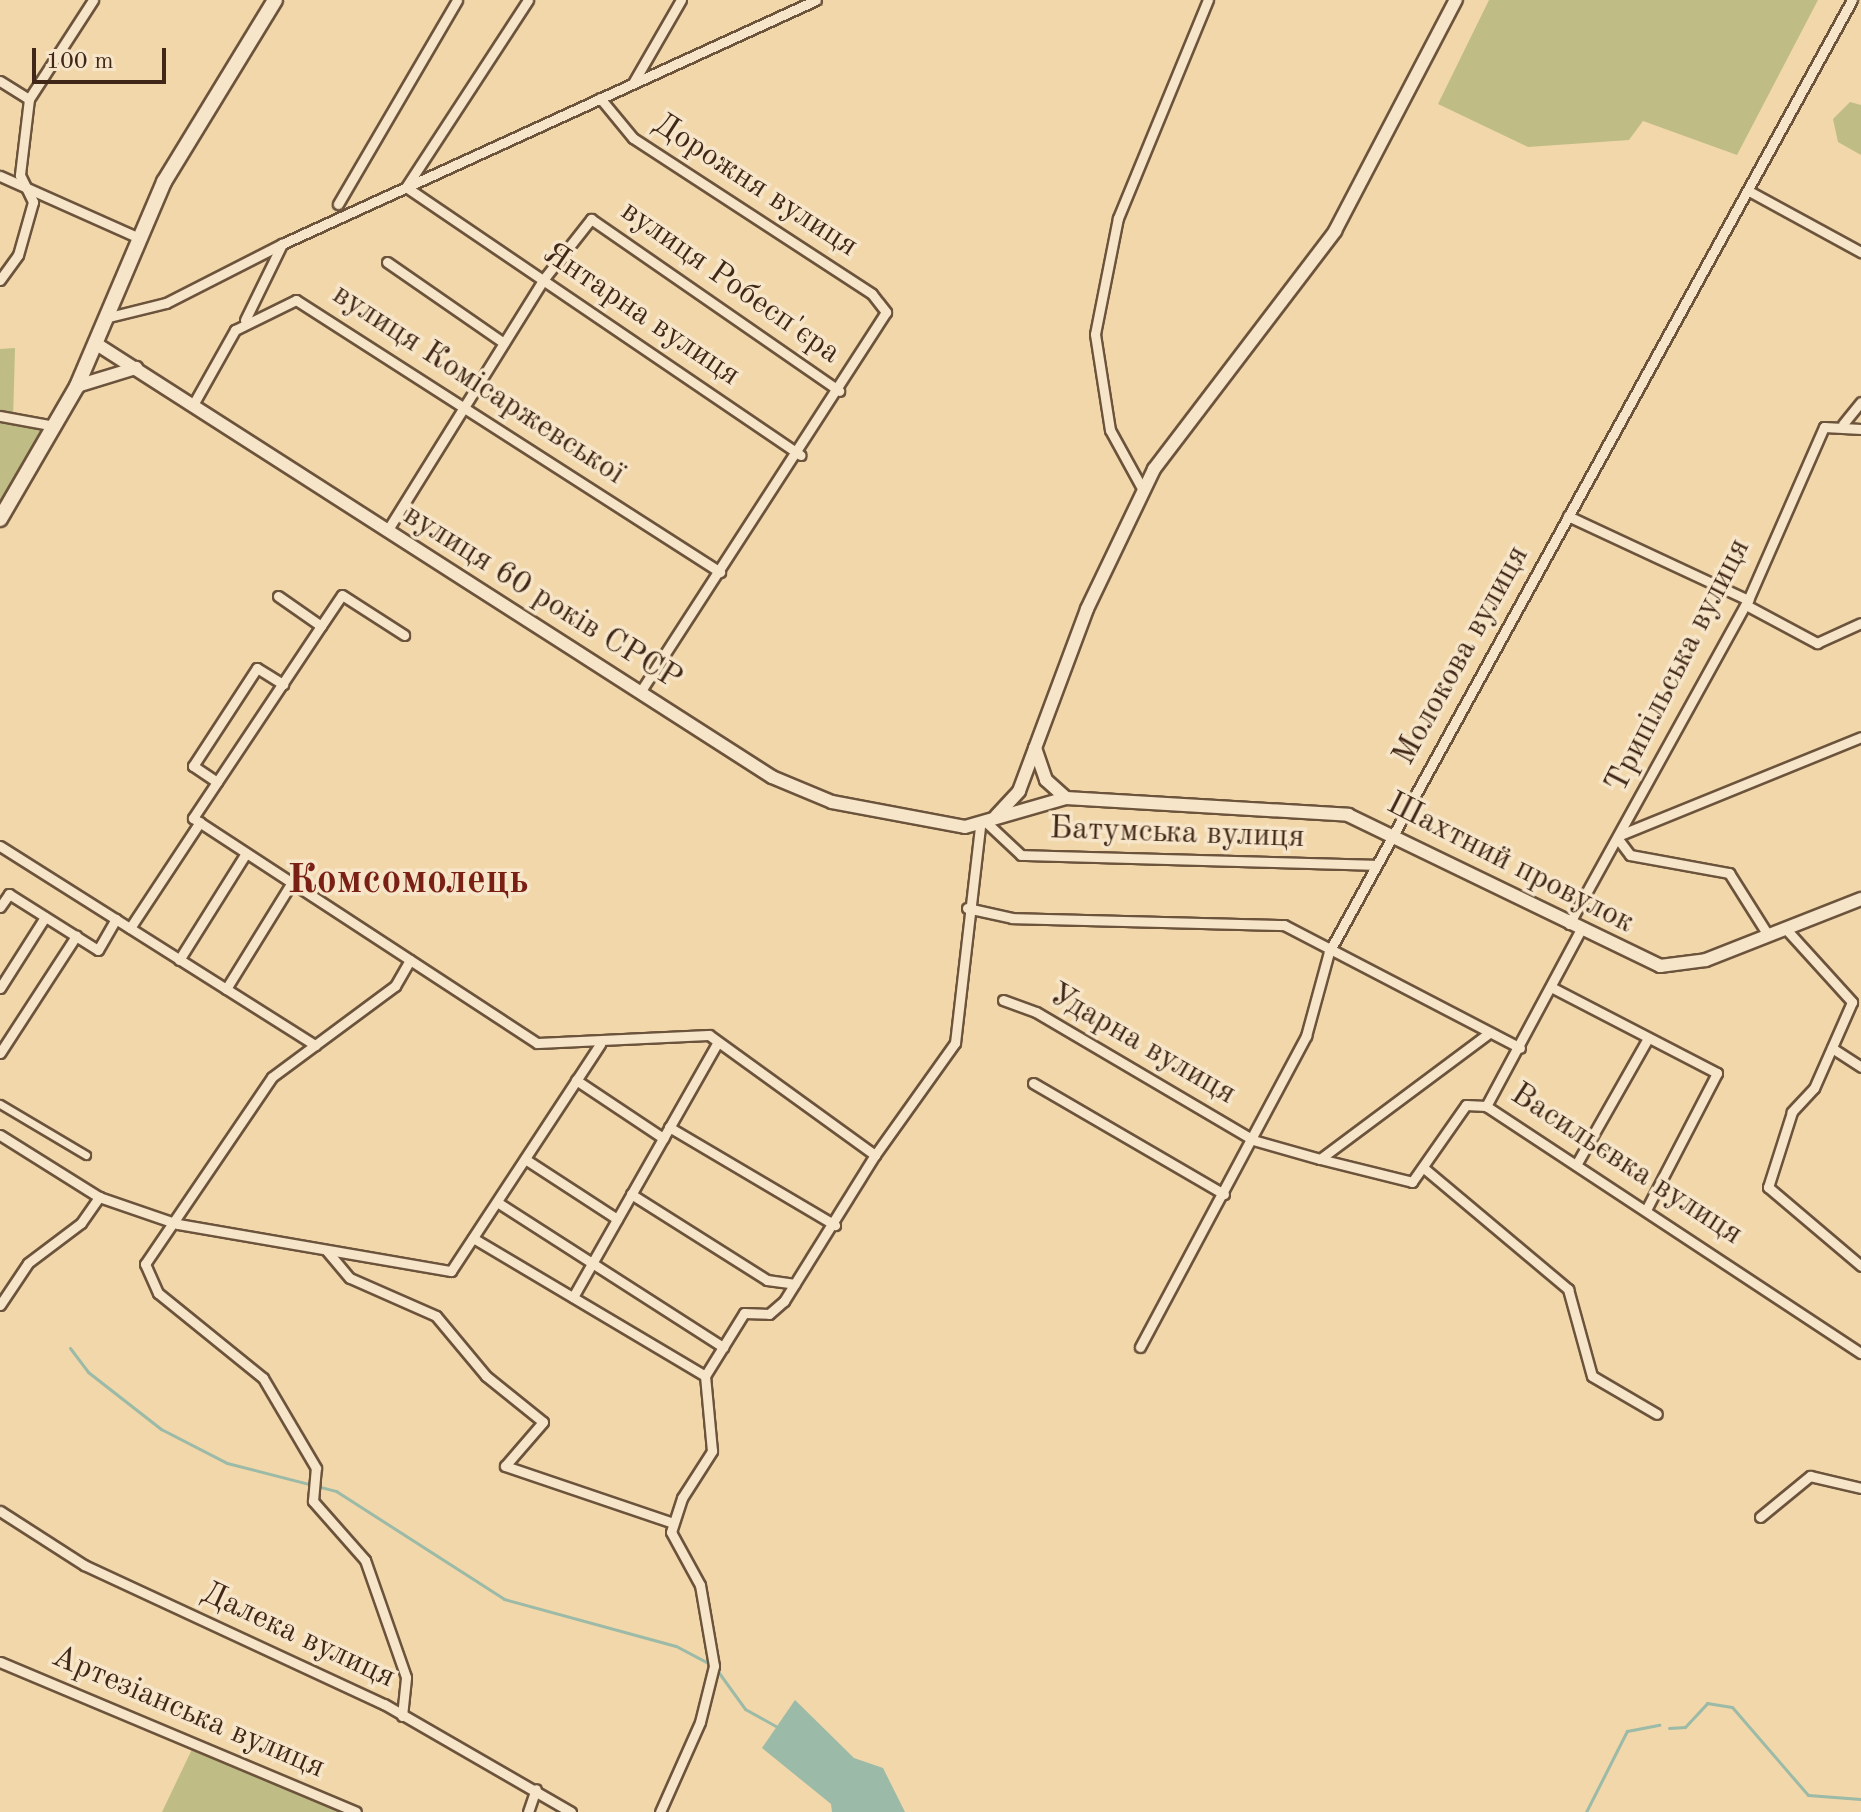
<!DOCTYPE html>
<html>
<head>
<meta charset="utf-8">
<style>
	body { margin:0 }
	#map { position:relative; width:1861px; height:1812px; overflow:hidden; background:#f1d7aa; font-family:"Old Standard TT",serif }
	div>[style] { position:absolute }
	.green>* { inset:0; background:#bfbd85 }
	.water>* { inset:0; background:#9bbaa7 }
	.stream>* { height:3px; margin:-1.5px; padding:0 1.5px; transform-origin:1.5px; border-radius:1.5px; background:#9bbaa7 }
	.roads { filter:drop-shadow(2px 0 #6c533c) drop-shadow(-2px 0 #6c533c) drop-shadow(0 2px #6c533c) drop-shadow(0 -2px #6c533c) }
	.pedestrian>* { height:7px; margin:-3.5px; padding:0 3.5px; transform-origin:3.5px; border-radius:3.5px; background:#f6e5c8 }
	.minor>* { height:9px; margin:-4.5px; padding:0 4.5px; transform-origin:4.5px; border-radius:4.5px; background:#f6e5c8 }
	.tertiary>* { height:12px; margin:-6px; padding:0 6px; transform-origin:6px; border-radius:6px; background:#f6e5c8 }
	.secondary>* { height:14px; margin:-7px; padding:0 7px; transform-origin:7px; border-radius:7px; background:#f6e5c8 }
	span { translate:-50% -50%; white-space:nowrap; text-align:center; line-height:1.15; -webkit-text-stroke:7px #f6e5c8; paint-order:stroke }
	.street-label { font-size:32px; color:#402718 }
	.district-label { font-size:40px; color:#7a1f14; font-weight:700 }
	.scale { position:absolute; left:32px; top:48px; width:134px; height:36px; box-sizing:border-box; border:4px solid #402718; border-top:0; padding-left:10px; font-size:24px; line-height:28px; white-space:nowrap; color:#402718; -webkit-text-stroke:6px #f6e5c8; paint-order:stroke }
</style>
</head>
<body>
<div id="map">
	<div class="green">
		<i style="clip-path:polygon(1489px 0,1818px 0,1737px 155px,1643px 121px,1629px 140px,1528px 147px,1438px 104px)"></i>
		<i style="clip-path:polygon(1850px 102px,1861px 105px,1861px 155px,1838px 142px,1833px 119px)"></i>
		<i style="clip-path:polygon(15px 348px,13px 421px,45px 430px,0 501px,0 349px)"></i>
		<i style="clip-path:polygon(195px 1743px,356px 1812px,162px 1812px)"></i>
	</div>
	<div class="water">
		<i style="clip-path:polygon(795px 1700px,854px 1758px,883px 1768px,905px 1812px,832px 1812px,831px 1804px,762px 1748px)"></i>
	</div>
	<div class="stream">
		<i style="left:70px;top:1348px;width:30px;rotate:53deg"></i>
		<i style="left:88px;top:1372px;width:93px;rotate:38deg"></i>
		<i style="left:161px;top:1429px;width:74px;rotate:27.3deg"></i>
		<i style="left:227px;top:1463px;width:113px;rotate:14.4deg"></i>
		<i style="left:336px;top:1491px;width:200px;rotate:32.7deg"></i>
		<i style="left:504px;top:1599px;width:178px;rotate:15.3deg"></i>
		<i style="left:676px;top:1646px;width:43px;rotate:27.8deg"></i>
		<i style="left:714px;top:1666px;width:53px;rotate:54.2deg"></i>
		<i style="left:745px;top:1709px;width:35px;rotate:29deg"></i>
		<i style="left:1669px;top:1728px;width:16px;rotate:-4deg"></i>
		<i style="left:1685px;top:1727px;width:33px;rotate:-47deg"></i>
		<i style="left:1707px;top:1703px;width:25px;rotate:9deg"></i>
		<i style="left:1732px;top:1707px;width:116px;rotate:49.2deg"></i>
		<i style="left:1808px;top:1795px;width:53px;rotate:4.3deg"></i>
		<i style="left:1586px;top:1812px;width:91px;rotate:-63.2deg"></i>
		<i style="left:1627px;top:1731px;width:33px;rotate:-11deg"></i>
	</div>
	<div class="roads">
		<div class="pedestrian">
			<i style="left:0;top:1104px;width:100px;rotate:30.7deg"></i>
		</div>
		<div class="minor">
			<i style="left:528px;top:0;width:223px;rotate:123.1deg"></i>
			<i style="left:406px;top:187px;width:477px;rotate:34.2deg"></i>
			<i style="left:0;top:81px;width:34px;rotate:32deg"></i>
			<i style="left:29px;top:99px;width:77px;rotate:96.8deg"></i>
			<i style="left:20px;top:175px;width:30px;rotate:64deg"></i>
			<i style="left:33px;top:202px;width:55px;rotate:105.8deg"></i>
			<i style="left:18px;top:255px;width:31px;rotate:126deg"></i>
			<i style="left:633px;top:83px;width:96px;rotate:-60deg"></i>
			<i style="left:600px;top:98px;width:52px;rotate:50.5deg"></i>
			<i style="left:633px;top:138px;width:285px;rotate:33.1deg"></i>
			<i style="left:872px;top:294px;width:23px;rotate:52deg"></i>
			<i style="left:886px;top:312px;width:450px;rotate:122.9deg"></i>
			<i style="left:29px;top:99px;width:118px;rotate:-57.1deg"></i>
			<i style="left:0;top:176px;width:150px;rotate:24deg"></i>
			<i style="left:1749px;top:191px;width:128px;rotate:28.6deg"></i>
			<i style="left:338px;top:204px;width:236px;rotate:-59.7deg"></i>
			<i style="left:387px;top:262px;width:142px;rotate:34.7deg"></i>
			<i style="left:105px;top:318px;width:63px;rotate:-13.8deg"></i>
			<i style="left:166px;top:303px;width:130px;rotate:-27deg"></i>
			<i style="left:245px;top:320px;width:85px;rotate:-64deg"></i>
			<i style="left:282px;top:244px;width:587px;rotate:-24.56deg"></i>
			<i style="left:194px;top:403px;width:84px;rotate:-60.7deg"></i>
			<i style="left:235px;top:330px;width:68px;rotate:-26.2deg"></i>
			<i style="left:296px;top:300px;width:504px;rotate:32.68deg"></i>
			<i style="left:0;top:416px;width:56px;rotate:10.3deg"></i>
			<i style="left:1843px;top:424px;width:28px;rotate:-51deg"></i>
			<i style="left:1143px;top:490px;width:68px;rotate:-118.8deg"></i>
			<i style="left:1110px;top:430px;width:97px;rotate:-98.9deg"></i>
			<i style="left:1095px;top:334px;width:118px;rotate:-78.8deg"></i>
			<i style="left:1118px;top:218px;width:236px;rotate:-67.6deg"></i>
			<i style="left:1568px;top:516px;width:199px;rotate:25deg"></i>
			<i style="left:387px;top:531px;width:296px;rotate:-58.1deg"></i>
			<i style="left:543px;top:280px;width:78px;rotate:-51.8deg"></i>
			<i style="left:591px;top:219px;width:302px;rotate:34.7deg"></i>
			<i style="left:278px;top:596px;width:52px;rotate:34.9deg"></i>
			<i style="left:321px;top:626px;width:37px;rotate:-56deg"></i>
			<i style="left:342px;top:595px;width:74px;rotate:32.8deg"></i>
			<i style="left:1746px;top:605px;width:81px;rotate:28.2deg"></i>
			<i style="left:1817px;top:643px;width:48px;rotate:-24.4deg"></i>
			<i style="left:321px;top:626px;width:231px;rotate:123.7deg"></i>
			<i style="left:193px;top:818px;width:411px;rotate:33.2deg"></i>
			<i style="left:537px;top:1043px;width:172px;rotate:-2.7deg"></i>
			<i style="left:709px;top:1035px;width:205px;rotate:35.9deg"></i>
			<i style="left:875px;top:1155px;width:138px;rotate:-54.5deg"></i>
			<i style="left:955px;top:1043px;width:218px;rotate:-83.4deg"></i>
			<i style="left:217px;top:782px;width:29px;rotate:-146deg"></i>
			<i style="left:193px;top:766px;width:117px;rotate:-56.9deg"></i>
			<i style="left:257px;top:668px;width:31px;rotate:32deg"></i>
			<i style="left:988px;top:824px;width:45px;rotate:43.2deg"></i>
			<i style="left:1021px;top:855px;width:355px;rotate:1.6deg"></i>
			<i style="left:1620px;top:835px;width:260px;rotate:-22.1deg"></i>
			<i style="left:1618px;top:839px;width:20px;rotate:53deg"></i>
			<i style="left:1630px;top:855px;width:101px;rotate:10.3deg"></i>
			<i style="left:1729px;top:873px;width:73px;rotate:57.8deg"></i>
			<i style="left:0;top:846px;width:373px;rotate:32.3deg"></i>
			<i style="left:0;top:907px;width:16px;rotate:-55deg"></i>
			<i style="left:9px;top:894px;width:105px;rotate:32.2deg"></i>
			<i style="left:98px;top:950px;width:36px;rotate:-60deg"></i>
			<i style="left:967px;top:908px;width:46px;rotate:12.5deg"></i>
			<i style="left:1012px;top:918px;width:272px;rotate:1.5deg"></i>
			<i style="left:1284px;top:925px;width:266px;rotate:27.5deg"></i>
			<i style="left:1569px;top:924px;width:370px;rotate:-61.1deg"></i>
			<i style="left:1748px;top:600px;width:189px;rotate:-66.3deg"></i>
			<i style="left:1824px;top:427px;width:37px;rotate:3deg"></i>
			<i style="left:130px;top:928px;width:127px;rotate:-56.6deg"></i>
			<i style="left:1785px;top:928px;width:100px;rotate:47.8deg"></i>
			<i style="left:1852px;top:1002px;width:94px;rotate:113.8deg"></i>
			<i style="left:1814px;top:1088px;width:33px;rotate:133deg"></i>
			<i style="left:1792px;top:1112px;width:79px;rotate:107.7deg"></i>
			<i style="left:1768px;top:1187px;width:122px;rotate:40.3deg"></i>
			<i style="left:1580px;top:931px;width:199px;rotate:118.2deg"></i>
			<i style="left:1486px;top:1106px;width:449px;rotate:33.4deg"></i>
			<i style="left:179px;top:960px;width:126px;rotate:-57.9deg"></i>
			<i style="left:1551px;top:987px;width:187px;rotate:27.4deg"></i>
			<i style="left:1717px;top:1073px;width:154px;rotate:117.4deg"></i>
			<i style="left:0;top:988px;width:84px;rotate:-57.6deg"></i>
			<i style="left:226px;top:989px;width:126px;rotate:-58.3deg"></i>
			<i style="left:1003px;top:1000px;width:35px;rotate:20deg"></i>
			<i style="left:1036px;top:1012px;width:252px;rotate:30.5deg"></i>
			<i style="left:1253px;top:1140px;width:70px;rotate:15.8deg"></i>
			<i style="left:1320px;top:1159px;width:211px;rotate:-36.7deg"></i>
			<i style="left:1832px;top:1048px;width:35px;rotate:33deg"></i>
			<i style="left:0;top:1053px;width:140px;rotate:-57deg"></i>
			<i style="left:576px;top:1080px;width:105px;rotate:33.7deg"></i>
			<i style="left:1033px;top:1083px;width:221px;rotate:30.2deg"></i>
			<i style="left:669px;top:1127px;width:193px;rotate:30.6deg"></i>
			<i style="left:0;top:1135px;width:117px;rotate:32.1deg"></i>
			<i style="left:99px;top:1197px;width:83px;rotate:18.9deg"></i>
			<i style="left:178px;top:1224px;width:277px;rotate:9.8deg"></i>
			<i style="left:451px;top:1271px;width:272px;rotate:-56.7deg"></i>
			<i style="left:525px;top:1159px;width:110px;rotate:33.1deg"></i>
			<i style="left:1320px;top:1159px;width:95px;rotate:14deg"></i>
			<i style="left:1412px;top:1182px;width:94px;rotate:-55deg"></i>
			<i style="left:1466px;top:1105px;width:20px;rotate:3deg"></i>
			<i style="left:1576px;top:1165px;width:146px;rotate:-60.4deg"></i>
			<i style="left:1425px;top:1169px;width:187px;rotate:40deg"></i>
			<i style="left:1568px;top:1289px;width:90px;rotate:74.6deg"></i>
			<i style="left:1592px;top:1376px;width:75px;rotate:30.3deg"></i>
			<i style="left:631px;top:1194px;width:161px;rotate:32.3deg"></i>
			<i style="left:767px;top:1280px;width:28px;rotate:8deg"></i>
			<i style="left:497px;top:1202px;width:269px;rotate:32.7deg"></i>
			<i style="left:473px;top:1238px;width:270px;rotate:30.7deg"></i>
			<i style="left:705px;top:1376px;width:74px;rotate:-58.2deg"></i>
			<i style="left:744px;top:1313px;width:25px;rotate:2deg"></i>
			<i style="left:769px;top:1314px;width:20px;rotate:-41deg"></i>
			<i style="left:784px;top:1301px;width:172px;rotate:-58.1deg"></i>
			<i style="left:327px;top:1251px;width:35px;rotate:50deg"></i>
			<i style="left:350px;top:1278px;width:94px;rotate:23.8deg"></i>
			<i style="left:436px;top:1316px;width:78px;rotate:50.2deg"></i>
			<i style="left:486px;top:1376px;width:73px;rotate:38.9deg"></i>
			<i style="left:543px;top:1422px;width:58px;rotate:130.8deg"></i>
			<i style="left:505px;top:1466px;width:177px;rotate:18.7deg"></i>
			<i style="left:573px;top:1297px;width:293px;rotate:-60.4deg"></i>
			<i style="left:0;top:1305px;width:50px;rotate:-56.3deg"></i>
			<i style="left:28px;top:1263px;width:66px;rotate:-37deg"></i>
			<i style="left:81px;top:1223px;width:32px;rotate:-55deg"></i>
			<i style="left:1140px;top:1347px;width:353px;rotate:-61.9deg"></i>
			<i style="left:1306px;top:1036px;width:87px;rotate:-74.7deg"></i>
			<i style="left:1329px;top:952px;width:1086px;rotate:-61.22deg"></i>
			<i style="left:0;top:1511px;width:100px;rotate:32.7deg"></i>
			<i style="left:84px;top:1565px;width:331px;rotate:24.9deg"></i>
			<i style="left:384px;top:1704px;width:216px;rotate:30deg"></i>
			<i style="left:1760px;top:1517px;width:65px;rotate:-39.4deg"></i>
			<i style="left:1810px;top:1476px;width:52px;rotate:13.2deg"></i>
			<i style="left:0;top:1662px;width:386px;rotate:22.8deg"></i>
			<i style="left:402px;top:1716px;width:39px;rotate:-84deg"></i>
			<i style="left:406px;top:1677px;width:124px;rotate:-109.3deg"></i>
			<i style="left:365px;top:1560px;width:79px;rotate:-131.4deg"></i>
			<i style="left:313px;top:1501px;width:33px;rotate:-85deg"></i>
			<i style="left:316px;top:1468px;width:104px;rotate:-120.5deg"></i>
			<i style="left:263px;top:1378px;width:135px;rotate:-141deg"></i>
			<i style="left:158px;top:1293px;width:32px;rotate:-114deg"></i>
			<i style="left:145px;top:1264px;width:226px;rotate:-55.8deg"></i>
			<i style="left:272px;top:1077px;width:153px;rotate:-36.5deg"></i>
			<i style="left:395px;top:986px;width:30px;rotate:-60deg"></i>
			<i style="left:528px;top:1812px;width:24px;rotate:-71deg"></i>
			<i style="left:660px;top:1812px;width:98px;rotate:-66deg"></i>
			<i style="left:700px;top:1722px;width:58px;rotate:-76deg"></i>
			<i style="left:714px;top:1666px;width:82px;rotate:-99.8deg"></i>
			<i style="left:700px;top:1585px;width:60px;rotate:-118.7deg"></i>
			<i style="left:671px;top:1532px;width:36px;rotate:-72deg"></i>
			<i style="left:682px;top:1498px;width:56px;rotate:-57.4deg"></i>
			<i style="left:712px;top:1451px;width:75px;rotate:-95.3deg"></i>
		</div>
		<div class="tertiary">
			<i style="left:95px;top:343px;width:804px;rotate:32.66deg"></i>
			<i style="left:772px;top:777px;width:65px;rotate:22.6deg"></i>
			<i style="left:832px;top:802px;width:135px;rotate:10.6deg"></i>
			<i style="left:965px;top:827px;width:105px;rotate:-16deg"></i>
			<i style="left:1066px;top:798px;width:283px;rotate:3.4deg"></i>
			<i style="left:1348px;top:815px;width:347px;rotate:25.8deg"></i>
			<i style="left:1660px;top:966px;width:46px;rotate:-7.4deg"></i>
			<i style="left:1706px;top:960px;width:167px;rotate:-21.5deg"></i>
			<i style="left:77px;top:386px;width:62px;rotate:-17deg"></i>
			<i style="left:1035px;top:748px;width:34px;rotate:71deg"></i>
			<i style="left:1046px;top:780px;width:27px;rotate:42deg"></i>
			<i style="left:996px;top:816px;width:34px;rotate:-47deg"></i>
			<i style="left:1019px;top:791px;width:194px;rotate:-69.5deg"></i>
			<i style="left:1087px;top:609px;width:155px;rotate:-64.4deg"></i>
			<i style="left:1154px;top:469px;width:299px;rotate:-52.7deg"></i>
			<i style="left:1335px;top:231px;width:261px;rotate:-62.4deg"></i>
		</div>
		<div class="secondary">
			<i style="left:0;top:519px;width:154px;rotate:-59.9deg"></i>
			<i style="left:77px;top:386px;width:222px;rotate:-66.9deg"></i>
			<i style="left:164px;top:182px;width:213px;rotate:-58.6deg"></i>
		</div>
	</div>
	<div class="street-label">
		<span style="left:755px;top:186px;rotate:33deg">Дорожня вулиця</span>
		<span style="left:730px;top:283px;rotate:35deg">вулиця Робесп'єра</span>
		<span style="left:641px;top:315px;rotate:34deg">Янтарна вулиця</span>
		<span style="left:478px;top:385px;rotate:33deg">вулиця Комісаржевської</span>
		<span style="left:542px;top:598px;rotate:32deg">вулиця 60 років СРСР</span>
		<span style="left:1462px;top:656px;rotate:-61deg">Молокова вулиця</span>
		<span style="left:1679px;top:666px;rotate:-63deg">Трипільська вулиця</span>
		<span style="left:1177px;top:834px;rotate:2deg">Батумська вулиця</span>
		<span style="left:1510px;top:864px;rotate:27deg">Шахтний провулок</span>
		<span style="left:1142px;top:1045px;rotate:30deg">Ударна вулиця</span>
		<span style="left:1626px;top:1165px;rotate:33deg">Васильєвка вулиця</span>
		<span style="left:298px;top:1636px;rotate:25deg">Далека вулиця</span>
		<span style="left:188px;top:1713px;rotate:23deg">Артезіанська вулиця</span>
	</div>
	<div class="district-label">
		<span style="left:408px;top:882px">Комсомолець</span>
	</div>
	<div class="scale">100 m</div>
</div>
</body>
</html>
